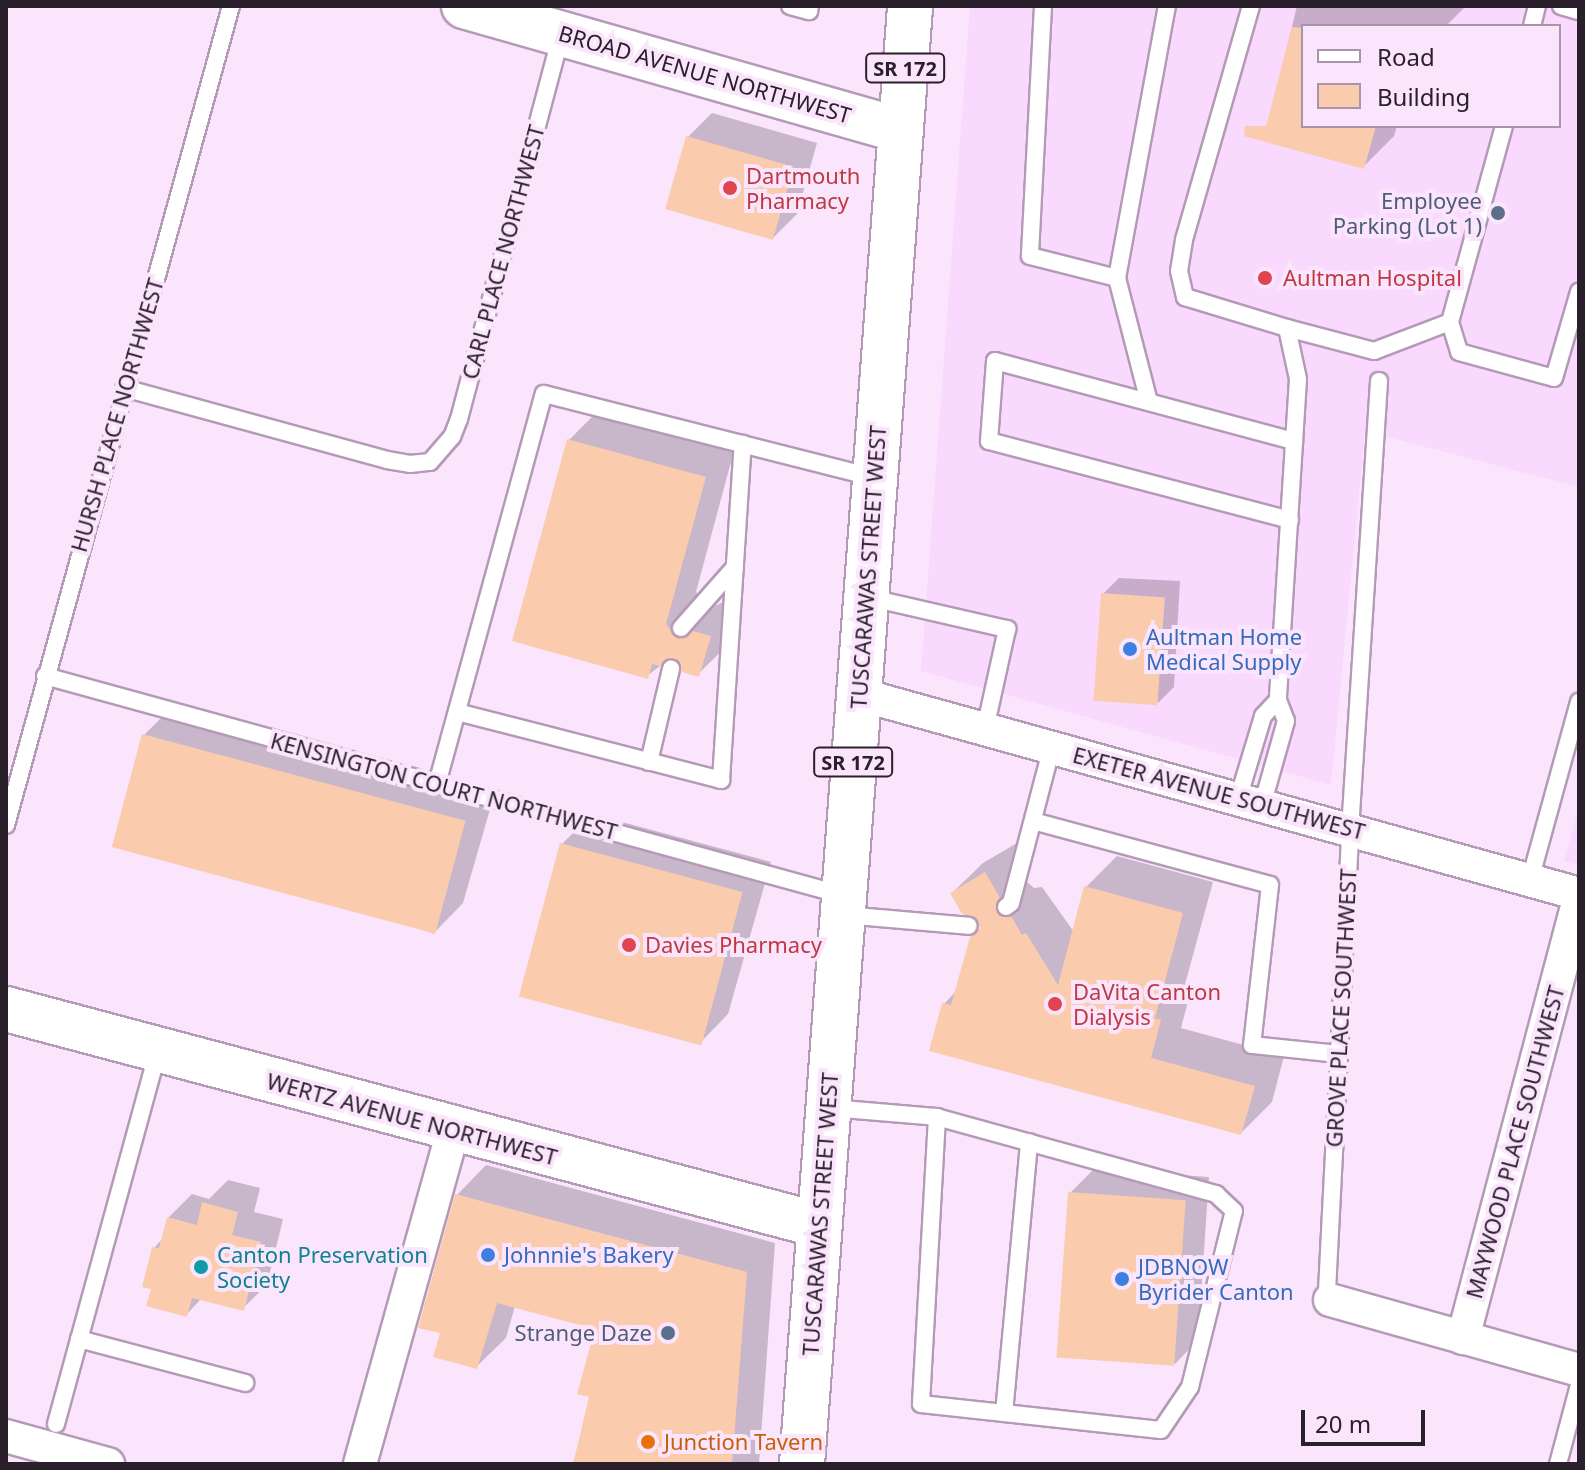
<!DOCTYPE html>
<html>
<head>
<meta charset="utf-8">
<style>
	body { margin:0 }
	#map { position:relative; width:1585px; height:1470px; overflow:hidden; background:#fbe5fd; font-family:"Noto Sans",sans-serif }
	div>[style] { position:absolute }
	.built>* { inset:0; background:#f9d9fd }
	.shadow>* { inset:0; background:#0003 }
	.building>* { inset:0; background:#faccad; transform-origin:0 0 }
	.roads { filter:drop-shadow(2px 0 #b49ab7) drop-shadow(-2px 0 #b49ab7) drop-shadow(0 2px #b49ab7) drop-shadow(0 -2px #b49ab7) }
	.lane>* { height:16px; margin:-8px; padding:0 8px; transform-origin:8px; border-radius:8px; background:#fff }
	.street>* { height:32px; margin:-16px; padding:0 16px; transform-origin:16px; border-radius:16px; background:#fff }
	.secondary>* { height:44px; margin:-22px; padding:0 22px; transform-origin:22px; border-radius:22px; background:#fff }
	.primary>* { height:44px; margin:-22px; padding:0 22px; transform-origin:22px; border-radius:22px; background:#fff }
	.dots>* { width:22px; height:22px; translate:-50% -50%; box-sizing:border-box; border:4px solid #fbe5fd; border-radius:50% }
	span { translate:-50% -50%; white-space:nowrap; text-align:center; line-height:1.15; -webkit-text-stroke:8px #fbe5fd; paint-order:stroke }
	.shield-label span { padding:2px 6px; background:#fbe5fd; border:2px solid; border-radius:6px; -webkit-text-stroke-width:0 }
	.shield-label { font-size:20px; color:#2a202b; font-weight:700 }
	.street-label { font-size:22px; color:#2a202b }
	.health-label { font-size:22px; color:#be3a42 }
	.left { translate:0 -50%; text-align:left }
	.service-label { font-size:22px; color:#4e5e75 }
	.right { translate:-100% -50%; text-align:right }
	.shop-label { font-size:22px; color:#366cbe }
	.culture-label { font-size:22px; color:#0d838f }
	.food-label { font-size:22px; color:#c56008 }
	.frame { position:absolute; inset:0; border:8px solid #2a202b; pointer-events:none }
	.legend { position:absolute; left:1301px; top:24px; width:260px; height:104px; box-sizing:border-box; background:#fbe5fd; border:2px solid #a796a9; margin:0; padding:10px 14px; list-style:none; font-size:24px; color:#2a202b }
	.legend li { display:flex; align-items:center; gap:16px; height:40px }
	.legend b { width:40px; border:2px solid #a796a9 }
	.scale { position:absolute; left:1301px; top:1410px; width:124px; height:36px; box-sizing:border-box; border:4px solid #2a202b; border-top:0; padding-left:10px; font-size:24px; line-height:28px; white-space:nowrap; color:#2a202b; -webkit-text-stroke:6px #fbe5fd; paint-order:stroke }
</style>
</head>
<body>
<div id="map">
	<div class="built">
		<i style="clip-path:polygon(evenodd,970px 6px,1579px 6px,1579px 487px,1365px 431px,1331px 785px,921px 671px,970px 6px,1303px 26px,1559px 26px,1559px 126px,1303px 126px,1303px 26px)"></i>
		<i style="clip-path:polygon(1579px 808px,1579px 865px,1564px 861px)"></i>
	</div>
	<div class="shadow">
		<i style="clip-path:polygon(1297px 6px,1466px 6px,1446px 26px,1303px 26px,1303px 126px,1397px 126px,1394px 136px,1363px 167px,1264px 140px)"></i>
		<i style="clip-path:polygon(712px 113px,817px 143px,797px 214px,773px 238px,688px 137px)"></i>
		<i style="clip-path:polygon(600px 409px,735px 447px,696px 592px,709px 609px,725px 601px,729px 644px,698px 674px,673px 656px,647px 676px,569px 440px)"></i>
		<i style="clip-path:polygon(1119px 578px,1180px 581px,1174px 687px,1158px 703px,1103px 594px)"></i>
		<i style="clip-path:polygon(175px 704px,495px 792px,463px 903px,433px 934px,144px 735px)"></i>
		<i style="clip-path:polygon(592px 814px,771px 862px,728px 1014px,698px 1045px,562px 844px)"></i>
		<i style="clip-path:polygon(1017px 843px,1030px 866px,1025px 871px,1027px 882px,1034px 888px,1042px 887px,1074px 932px,1086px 887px,1117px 856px,1213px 882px,1184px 988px,1191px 990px,1181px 1028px,1284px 1056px,1272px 1102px,1241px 1133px,944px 1004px,957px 990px,982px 928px,977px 916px,952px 893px,983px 863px)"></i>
		<i style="clip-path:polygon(486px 1165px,775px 1243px,759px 1464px,575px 1464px,591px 1395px,598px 1328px,515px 1306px,506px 1338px,476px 1367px,443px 1332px,457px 1195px)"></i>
		<i style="clip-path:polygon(1094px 1169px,1209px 1177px,1198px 1340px,1175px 1364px,1070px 1193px)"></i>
		<i style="clip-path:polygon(228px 1180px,260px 1188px,254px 1212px,283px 1219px,267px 1285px,243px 1308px,202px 1298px,186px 1315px,153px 1287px,154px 1248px,163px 1238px,168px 1218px,192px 1194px,209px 1199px)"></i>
	</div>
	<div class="building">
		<i style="clip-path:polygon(1292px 27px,1303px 28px,1303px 126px,1376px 126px,1364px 169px,1244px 136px,1245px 126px,1266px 126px)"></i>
		<i style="left:686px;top:136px;width:112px;height:76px;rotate:16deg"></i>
		<i style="clip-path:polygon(567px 439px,706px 477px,666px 624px,678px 639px,693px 631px,711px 636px,699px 677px,682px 672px,679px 662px,673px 658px,660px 666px,652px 664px,648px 679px,512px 641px)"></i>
		<i style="left:1101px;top:593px;width:64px;height:108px;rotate:4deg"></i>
		<i style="left:142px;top:734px;width:335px;height:117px;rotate:15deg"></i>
		<i style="left:560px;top:843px;width:189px;height:159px;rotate:15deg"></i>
		<i style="clip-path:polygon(985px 872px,1000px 898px,996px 904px,997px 913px,1003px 917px,1011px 916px,1022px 935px,1026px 933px,1058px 985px,1084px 886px,1183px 913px,1155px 1018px,1161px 1020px,1151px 1058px,1255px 1086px,1241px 1135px,929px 1051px,942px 1003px,951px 1005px,970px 937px,980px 928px,976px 918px,962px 914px,950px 893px)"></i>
		<i style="left:1068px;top:1192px;width:118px;height:166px;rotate:4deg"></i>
		<i style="clip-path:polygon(455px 1194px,747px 1272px,732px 1464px,573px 1464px,589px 1397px,577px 1394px,595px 1329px,497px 1303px,477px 1369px,433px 1357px,440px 1333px,418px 1328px)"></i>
		<i style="clip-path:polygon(202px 1202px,238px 1212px,232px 1235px,261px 1242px,244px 1311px,192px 1298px,187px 1317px,146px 1306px,151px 1289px,142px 1287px,152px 1247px,159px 1248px,167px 1217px,197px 1225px)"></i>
	</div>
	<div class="roads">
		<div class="lane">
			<i style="left:790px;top:6px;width:20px;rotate:15deg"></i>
			<i style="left:809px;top:11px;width:5px;rotate:-79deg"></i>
			<i style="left:1043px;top:6px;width:250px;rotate:93deg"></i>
			<i style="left:1030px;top:256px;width:90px;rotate:14.2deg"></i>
			<i style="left:1251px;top:6px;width:243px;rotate:106deg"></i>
			<i style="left:1184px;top:240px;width:31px;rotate:99deg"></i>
			<i style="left:1179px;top:271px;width:27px;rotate:77deg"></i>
			<i style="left:1185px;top:297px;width:107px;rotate:16.9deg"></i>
			<i style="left:1287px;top:328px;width:52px;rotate:77.8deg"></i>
			<i style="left:1298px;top:379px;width:322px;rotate:93.6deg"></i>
			<i style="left:1278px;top:700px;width:22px;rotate:69deg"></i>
			<i style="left:1286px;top:721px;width:88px;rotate:105.8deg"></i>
			<i style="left:1561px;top:6px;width:19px;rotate:16deg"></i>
			<i style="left:1532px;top:26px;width:21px;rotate:-76deg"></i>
			<i style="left:1504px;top:126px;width:203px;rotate:105.4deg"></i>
			<i style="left:1450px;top:322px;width:31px;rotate:73deg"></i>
			<i style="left:1459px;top:352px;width:98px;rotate:15.3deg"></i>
			<i style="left:1554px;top:378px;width:90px;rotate:-73.8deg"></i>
			<i style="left:1287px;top:328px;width:90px;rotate:14.8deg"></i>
			<i style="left:1374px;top:351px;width:81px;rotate:-20.9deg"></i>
			<i style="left:124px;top:388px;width:273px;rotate:15.3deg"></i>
			<i style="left:387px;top:460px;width:23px;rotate:10deg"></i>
			<i style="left:410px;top:464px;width:20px;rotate:-6deg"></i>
			<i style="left:430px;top:462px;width:33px;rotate:-49deg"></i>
			<i style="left:452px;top:437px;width:19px;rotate:-69deg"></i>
			<i style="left:459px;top:419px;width:397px;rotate:-75.1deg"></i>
			<i style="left:1149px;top:402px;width:128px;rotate:-104.5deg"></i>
			<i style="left:1117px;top:278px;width:277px;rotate:-79.6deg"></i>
			<i style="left:1290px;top:520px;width:311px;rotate:-165.3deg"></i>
			<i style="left:989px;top:441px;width:80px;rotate:-85.7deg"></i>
			<i style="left:995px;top:361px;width:310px;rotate:15deg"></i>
			<i style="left:867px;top:597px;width:144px;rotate:12.9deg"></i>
			<i style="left:1007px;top:629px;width:102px;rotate:102.4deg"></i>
			<i style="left:681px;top:628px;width:81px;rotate:-48.5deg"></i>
			<i style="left:45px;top:676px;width:827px;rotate:15.36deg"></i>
			<i style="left:457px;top:712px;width:273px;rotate:14.4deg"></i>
			<i style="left:721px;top:780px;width:337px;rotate:-86.3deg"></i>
			<i style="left:649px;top:762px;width:96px;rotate:-76.7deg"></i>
			<i style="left:437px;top:784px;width:404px;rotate:-74.7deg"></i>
			<i style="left:544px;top:394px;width:339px;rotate:14.2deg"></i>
			<i style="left:1238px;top:799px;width:87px;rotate:-73.2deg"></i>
			<i style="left:1263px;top:716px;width:22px;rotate:-47deg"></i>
			<i style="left:1033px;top:821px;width:245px;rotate:15.1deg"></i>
			<i style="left:1270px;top:885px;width:161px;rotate:96.4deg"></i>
			<i style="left:1252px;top:1045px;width:86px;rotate:6deg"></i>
			<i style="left:6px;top:825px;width:849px;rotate:-74.64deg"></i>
			<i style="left:1530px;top:880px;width:185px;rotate:-74.6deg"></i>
			<i style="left:1006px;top:907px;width:6px;rotate:-39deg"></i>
			<i style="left:1011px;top:903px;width:161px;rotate:-75.3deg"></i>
			<i style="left:844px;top:915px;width:125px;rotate:5deg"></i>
			<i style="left:830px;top:1108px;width:107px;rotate:4.8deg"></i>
			<i style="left:937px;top:1117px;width:287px;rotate:93.2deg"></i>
			<i style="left:921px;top:1404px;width:241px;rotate:6.2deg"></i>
			<i style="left:1161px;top:1430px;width:52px;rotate:-56deg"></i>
			<i style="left:1190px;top:1387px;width:181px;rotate:-76deg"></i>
			<i style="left:1234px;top:1211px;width:25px;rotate:-137deg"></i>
			<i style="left:1216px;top:1194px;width:289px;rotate:-164.6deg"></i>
			<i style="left:1330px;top:1300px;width:9px;rotate:-108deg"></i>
			<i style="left:1327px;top:1291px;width:462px;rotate:-87.1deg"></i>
			<i style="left:1350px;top:830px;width:450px;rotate:-86.3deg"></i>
			<i style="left:79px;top:1339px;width:172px;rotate:14.8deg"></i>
			<i style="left:1004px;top:1413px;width:272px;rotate:-84.7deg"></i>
			<i style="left:56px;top:1424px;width:386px;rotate:-74.7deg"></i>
			<i style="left:1558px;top:1464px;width:82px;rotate:-75.1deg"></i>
		</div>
		<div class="street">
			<i style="left:858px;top:694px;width:748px;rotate:15.5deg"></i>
			<i style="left:1330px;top:1300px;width:259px;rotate:15.7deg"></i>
			<i style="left:1463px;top:1338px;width:453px;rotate:-75.2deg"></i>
			<i style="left:6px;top:1436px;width:106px;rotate:15.4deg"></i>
			<i style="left:360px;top:1464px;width:346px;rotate:-74.4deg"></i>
		</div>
		<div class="secondary">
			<i style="left:464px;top:6px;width:453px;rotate:15.9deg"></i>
			<i style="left:6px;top:1009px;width:841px;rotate:14.88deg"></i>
		</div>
		<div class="primary">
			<i style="left:802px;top:1464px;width:1462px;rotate:-85.76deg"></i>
		</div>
	</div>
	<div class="dots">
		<i style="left:730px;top:188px;background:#e0444e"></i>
		<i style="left:1498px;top:213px;background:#5c6f8a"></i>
		<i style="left:1265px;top:278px;background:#e0444e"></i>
		<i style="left:1130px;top:649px;background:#3f7fe0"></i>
		<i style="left:629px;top:945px;background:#e0444e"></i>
		<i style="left:1055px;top:1004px;background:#e0444e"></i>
		<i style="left:488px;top:1255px;background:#3f7fe0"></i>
		<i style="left:201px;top:1267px;background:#0f9aa8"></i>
		<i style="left:1122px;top:1279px;background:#3f7fe0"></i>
		<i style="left:668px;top:1333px;background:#5c6f8a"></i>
		<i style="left:648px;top:1442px;background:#e8710a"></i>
	</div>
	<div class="shield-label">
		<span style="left:905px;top:68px">SR 172</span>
		<span style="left:853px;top:762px">SR 172</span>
	</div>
	<div class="street-label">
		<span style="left:705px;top:74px;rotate:16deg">BROAD AVENUE NORTHWEST</span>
		<span style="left:503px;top:252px;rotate:-75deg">CARL PLACE NORTHWEST</span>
		<span style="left:117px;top:415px;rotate:-74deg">HURSH PLACE NORTHWEST</span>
		<span style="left:868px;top:567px;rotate:-86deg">TUSCARAWAS STREET WEST</span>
		<span style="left:444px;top:786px;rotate:15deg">KENSINGTON COURT NORTHWEST</span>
		<span style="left:1219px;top:793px;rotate:15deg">EXETER AVENUE SOUTHWEST</span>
		<span style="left:1341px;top:1008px;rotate:-87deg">GROVE PLACE SOUTHWEST</span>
		<span style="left:412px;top:1119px;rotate:15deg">WERTZ AVENUE NORTHWEST</span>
		<span style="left:1515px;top:1142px;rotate:-75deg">MAYWOOD PLACE SOUTHWEST</span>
		<span style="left:820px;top:1214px;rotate:-86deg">TUSCARAWAS STREET WEST</span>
	</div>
	<div class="health-label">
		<span class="left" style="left:746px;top:188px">Dartmouth<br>Pharmacy</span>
		<span class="left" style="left:1283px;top:278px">Aultman Hospital</span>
		<span class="left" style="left:645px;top:945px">Davies Pharmacy</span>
		<span class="left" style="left:1073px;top:1004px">DaVita Canton<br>Dialysis</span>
	</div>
	<div class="service-label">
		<span class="right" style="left:1482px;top:213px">Employee<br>Parking (Lot 1)</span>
		<span class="right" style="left:652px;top:1333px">Strange Daze</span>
	</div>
	<div class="shop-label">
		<span class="left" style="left:1146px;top:649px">Aultman Home<br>Medical Supply</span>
		<span class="left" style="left:504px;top:1255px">Johnnie's Bakery</span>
		<span class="left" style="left:1138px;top:1279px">JDBNOW<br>Byrider Canton</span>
	</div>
	<div class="culture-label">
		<span class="left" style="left:217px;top:1267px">Canton Preservation<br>Society</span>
	</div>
	<div class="food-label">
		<span class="left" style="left:664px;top:1442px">Junction Tavern</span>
	</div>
	<div class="frame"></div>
	<ul class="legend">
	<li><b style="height:10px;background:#fff"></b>Road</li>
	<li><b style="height:22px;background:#faccad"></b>Building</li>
	</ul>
	<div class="scale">20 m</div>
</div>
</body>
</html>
